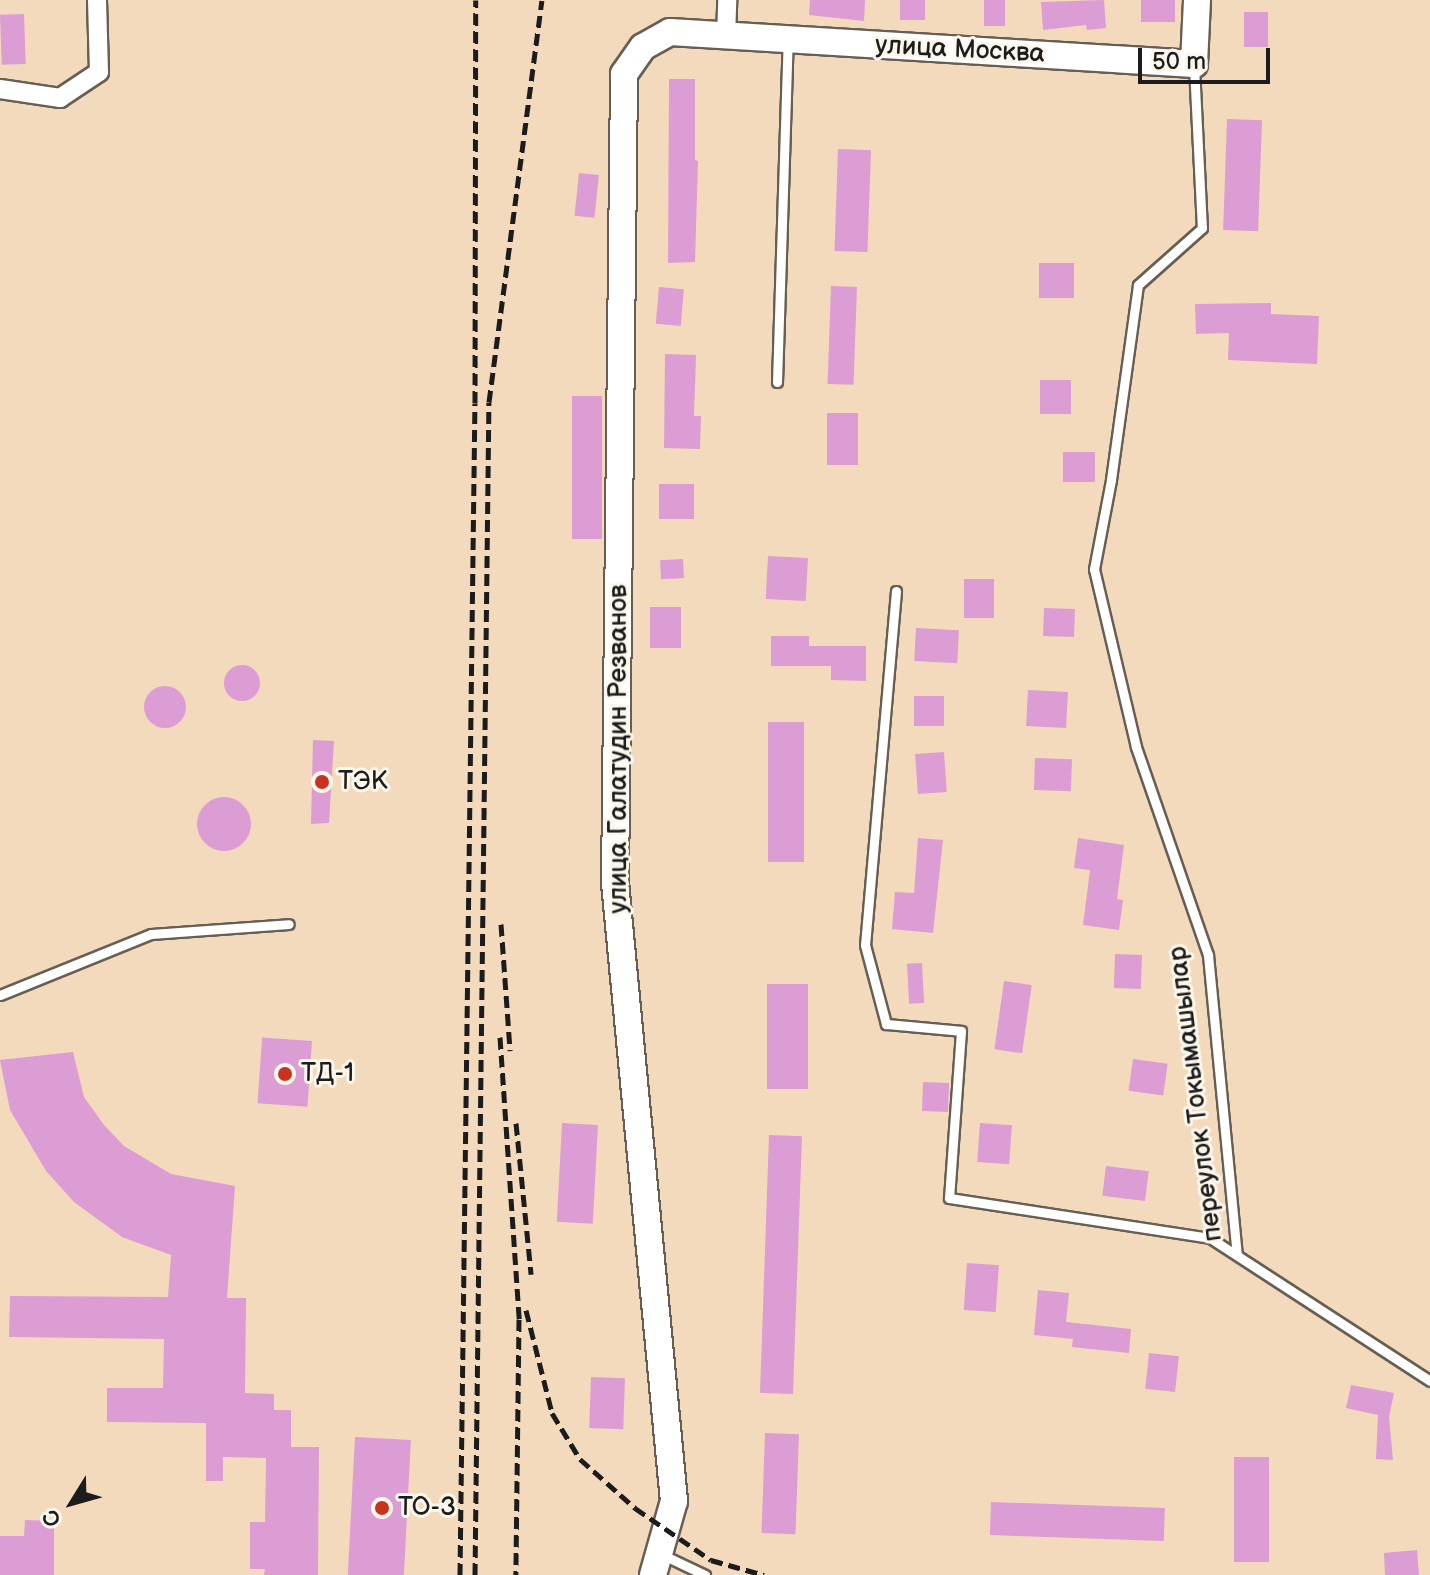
<!DOCTYPE html>
<html>
<head>
<meta charset="utf-8">
<style>
	body { margin:0 }
	#map { position:relative; width:1430px; height:1575px; overflow:hidden; background:#f3dabc; font-family:"Balsamiq Sans",sans-serif }
	div>[style] { position:absolute }
	.building>* { inset:0; background:#db9dd3; transform-origin:0 0 }
	.round { border-radius:50% }
	.roads { filter:drop-shadow(2px 0 #675e54) drop-shadow(-2px 0 #675e54) drop-shadow(0 2px #675e54) drop-shadow(0 -2px #675e54) }
	.lane>* { height:9px; margin:-4.5px; padding:0 4.5px; transform-origin:4.5px; border-radius:4.5px; background:#fff }
	.street>* { height:18px; margin:-9px; padding:0 9px; transform-origin:9px; border-radius:9px; background:#fff }
	.secondary>* { height:26px; margin:-13px; padding:0 13px; transform-origin:13px; border-radius:13px; background:#fff }
	.rail>* { height:5px; margin-top:-2.5px; transform-origin:0; background:repeating-linear-gradient(90deg,#1c1c1c 0 12px,transparent 0 18px) }
	.dots>* { width:22px; height:22px; translate:-50% -50%; box-sizing:border-box; border:4px solid #fbf7ec; border-radius:50% }
	span { translate:-50% -50%; white-space:nowrap; text-align:center; line-height:1.15; -webkit-text-stroke:6px #fbf7ec; paint-order:stroke }
	.street-label { font-size:26px; color:#1c1c1c }
	.poi-label { font-size:26px; color:#1c1c1c }
	.left { translate:0 -50%; text-align:left }
	.north { position:absolute; left:32px; top:1463px; width:80px; height:80px; -webkit-text-stroke:6px #fbf7ec; paint-order:stroke; rotate:233deg; font-size:22px; font-weight:700; line-height:32px; text-align:center; color:#1c1c1c }
	.north::after { content:''; display:block; margin:auto; width:28px; height:36px; background:#1c1c1c; clip-path:polygon(50% 0,100% 100%,50% 72%,0 100%) }
	.scale { position:absolute; left:1138px; top:48px; width:132px; height:36px; box-sizing:border-box; border:4px solid #1c1c1c; border-top:0; padding-left:10px; font-size:24px; line-height:28px; white-space:nowrap; color:#1c1c1c; -webkit-text-stroke:6px #fbf7ec; paint-order:stroke }
</style>
</head>
<body>
<div id="map">
	<div class="building">
		<i style="clip-path:polygon(810px 0,865px 0,864px 21px,809px 15px)"></i>
		<i style="left:900px;top:0;width:25px;height:20px"></i>
		<i style="left:984px;top:0;width:21px;height:26px"></i>
		<i style="clip-path:polygon(1104px 0,1106px 28px,1087px 30px,1086px 25px,1043px 30px,1041px 2px)"></i>
		<i style="left:1141px;top:0;width:34px;height:22px"></i>
		<i style="left:1244px;top:12px;width:24px;height:35px"></i>
		<i style="left:24px;top:14px;width:50px;height:24px;rotate:88deg"></i>
		<i style="clip-path:polygon(669px 79px,695px 79px,695px 160px,698px 161px,695px 262px,668px 263px)"></i>
		<i style="left:1227px;top:119px;width:35px;height:111px;rotate:2deg"></i>
		<i style="left:838px;top:149px;width:33px;height:102px;rotate:2deg"></i>
		<i style="left:579px;top:173px;width:20px;height:43px;rotate:6deg"></i>
		<i style="left:1039px;top:263px;width:35px;height:35px"></i>
		<i style="left:831px;top:286px;width:26px;height:98px;rotate:2deg"></i>
		<i style="left:659px;top:287px;width:25px;height:37px;rotate:5deg"></i>
		<i style="clip-path:polygon(1271px 303px,1271px 314px,1319px 316px,1317px 364px,1228px 360px,1229px 333px,1196px 334px,1195px 304px)"></i>
		<i style="clip-path:polygon(665px 354px,696px 355px,694px 416px,701px 416px,700px 449px,664px 448px)"></i>
		<i style="left:1040px;top:380px;width:31px;height:34px"></i>
		<i style="left:602px;top:396px;width:143px;height:30px;rotate:90deg"></i>
		<i style="left:827px;top:413px;width:31px;height:52px"></i>
		<i style="left:1095px;top:452px;width:30px;height:32px;rotate:90deg"></i>
		<i style="left:659px;top:484px;width:35px;height:35px"></i>
		<i style="left:768px;top:556px;width:40px;height:43px;rotate:3deg"></i>
		<i style="left:683px;top:559px;width:19px;height:23px;rotate:87deg"></i>
		<i style="left:964px;top:579px;width:30px;height:39px"></i>
		<i style="left:681px;top:607px;width:41px;height:31px;rotate:90deg"></i>
		<i style="left:1044px;top:608px;width:31px;height:28px;rotate:2deg"></i>
		<i style="left:916px;top:628px;width:43px;height:33px;rotate:3deg"></i>
		<i style="clip-path:polygon(771px 636px,809px 636px,809px 646px,866px 646px,866px 681px,831px 680px,831px 666px,771px 666px)"></i>
		<i class="round" style="left:224px;top:665px;width:36px;height:36px"></i>
		<i class="round" style="left:144px;top:686px;width:42px;height:42px"></i>
		<i style="left:1028px;top:690px;width:40px;height:36px;rotate:3deg"></i>
		<i style="left:914px;top:696px;width:30px;height:30px"></i>
		<i style="left:768px;top:722px;width:36px;height:140px"></i>
		<i style="clip-path:polygon(313px 740px,334px 741px,329px 823px,311px 824px)"></i>
		<i style="left:944px;top:752px;width:40px;height:29px;rotate:86deg"></i>
		<i style="left:1035px;top:758px;width:37px;height:32px;rotate:2deg"></i>
		<i class="round" style="left:197px;top:797px;width:54px;height:54px"></i>
		<i style="clip-path:polygon(918px 838px,943px 840px,933px 933px,892px 929px,895px 892px,914px 893px)"></i>
		<i style="clip-path:polygon(1078px 838px,1124px 845px,1117px 899px,1123px 900px,1119px 930px,1083px 925px,1090px 870px,1074px 868px)"></i>
		<i style="left:1115px;top:954px;width:27px;height:34px;rotate:2deg"></i>
		<i style="left:922px;top:963px;width:40px;height:15px;rotate:87deg"></i>
		<i style="left:1004px;top:981px;width:28px;height:69px;rotate:8deg"></i>
		<i style="left:767px;top:984px;width:41px;height:105px"></i>
		<i style="left:312px;top:1041px;width:66px;height:50px;rotate:94deg"></i>
		<i style="clip-path:polygon(73px 1052px,84px 1097px,104px 1125px,124px 1146px,171px 1174px,235px 1186px,227px 1298px,246px 1298px,245px 1393px,274px 1394px,274px 1410px,291px 1410px,291px 1447px,319px 1447px,318px 1575px,264px 1575px,265px 1569px,250px 1569px,250px 1522px,265px 1522px,266px 1458px,223px 1457px,223px 1481px,206px 1481px,206px 1423px,107px 1422px,107px 1388px,163px 1388px,164px 1339px,9px 1337px,10px 1296px,168px 1297px,171px 1255px,122px 1237px,74px 1202px,46px 1171px,10px 1110px,0 1060px)"></i>
		<i style="left:1133px;top:1059px;width:35px;height:32px;rotate:8deg"></i>
		<i style="left:923px;top:1082px;width:26px;height:29px;rotate:2deg"></i>
		<i style="left:562px;top:1123px;width:36px;height:99px;rotate:3deg"></i>
		<i style="left:980px;top:1123px;width:32px;height:39px;rotate:4deg"></i>
		<i style="left:769px;top:1135px;width:33px;height:258px;rotate:2deg"></i>
		<i style="left:1106px;top:1166px;width:43px;height:30px;rotate:7deg"></i>
		<i style="left:967px;top:1263px;width:32px;height:47px;rotate:4deg"></i>
		<i style="clip-path:polygon(1038px 1290px,1069px 1293px,1066px 1322px,1131px 1329px,1129px 1353px,1072px 1347px,1073px 1339px,1034px 1335px)"></i>
		<i style="left:1149px;top:1353px;width:30px;height:36px;rotate:6deg"></i>
		<i style="left:591px;top:1377px;width:34px;height:51px;rotate:2deg"></i>
		<i style="clip-path:polygon(1351px 1385px,1394px 1393px,1389px 1417px,1393px 1460px,1376px 1459px,1378px 1415px,1346px 1408px)"></i>
		<i style="left:765px;top:1433px;width:34px;height:100px;rotate:2deg"></i>
		<i style="left:355px;top:1437px;width:56px;height:138px;rotate:3deg"></i>
		<i style="left:1234px;top:1457px;width:35px;height:105px"></i>
		<i style="left:991px;top:1502px;width:174px;height:33px;rotate:2deg"></i>
		<i style="clip-path:polygon(25px 1520px,54px 1521px,54px 1575px,0 1575px,0 1536px,24px 1536px)"></i>
		<i style="clip-path:polygon(1417px 1550px,1419px 1575px,1385px 1575px,1384px 1553px)"></i>
	</div>
	<div class="roads">
		<div class="lane">
			<i style="left:1194px;top:66px;width:162px;rotate:87.2deg"></i>
			<i style="left:1202px;top:228px;width:86px;rotate:138.3deg"></i>
			<i style="left:1138px;top:285px;width:197px;rotate:97.9deg"></i>
			<i style="left:1111px;top:480px;width:91px;rotate:100.8deg"></i>
			<i style="left:1094px;top:569px;width:183px;rotate:76.7deg"></i>
			<i style="left:1136px;top:747px;width:220px;rotate:70.9deg"></i>
			<i style="left:1208px;top:955px;width:301px;rotate:84.5deg"></i>
			<i style="left:777px;top:382px;width:342px;rotate:-88.2deg"></i>
			<i style="left:896px;top:591px;width:355px;rotate:95deg"></i>
			<i style="left:865px;top:945px;width:82px;rotate:75.1deg"></i>
			<i style="left:886px;top:1024px;width:75px;rotate:5.3deg"></i>
			<i style="left:961px;top:1031px;width:167px;rotate:94.1deg"></i>
			<i style="left:949px;top:1198px;width:264px;rotate:8.7deg"></i>
			<i style="left:1210px;top:1238px;width:262px;rotate:33deg"></i>
			<i style="left:0;top:995px;width:163px;rotate:-22deg"></i>
			<i style="left:151px;top:934px;width:138px;rotate:-4.1deg"></i>
			<i style="left:661px;top:1554px;width:49px;rotate:25.5deg"></i>
		</div>
		<div class="street">
			<i style="left:726px;top:37px;width:37px;rotate:-88deg"></i>
			<i style="left:0;top:89px;width:61px;rotate:8.5deg"></i>
			<i style="left:60px;top:98px;width:47px;rotate:-33.7deg"></i>
			<i style="left:99px;top:72px;width:72px;rotate:-91.6deg"></i>
		</div>
		<div class="secondary">
			<i style="left:653px;top:1575px;width:77px;rotate:-74.2deg"></i>
			<i style="left:674px;top:1501px;width:621px;rotate:-95.45deg"></i>
			<i style="left:615px;top:883px;width:809px;rotate:-89.36deg"></i>
			<i style="left:624px;top:74px;width:33px;rotate:-55deg"></i>
			<i style="left:643px;top:47px;width:31px;rotate:-29deg"></i>
			<i style="left:670px;top:32px;width:525px;rotate:3.49deg"></i>
			<i style="left:1194px;top:64px;width:64px;rotate:-87.3deg"></i>
		</div>
	</div>
	<div class="rail">
		<i style="left:501px;top:924px;width:127px;rotate:85.9deg"></i>
		<i style="left:500px;top:1037px;width:283px;rotate:86.1deg"></i>
		<i style="left:519px;top:1319px;width:256px;rotate:90.7deg"></i>
		<i style="left:516px;top:1123px;width:152px;rotate:84.3deg"></i>
		<i style="left:526px;top:1310px;width:106px;rotate:75.8deg"></i>
		<i style="left:552px;top:1413px;width:54px;rotate:58.7deg"></i>
		<i style="left:580px;top:1459px;width:74px;rotate:41.7deg"></i>
		<i style="left:635px;top:1508px;width:92px;rotate:34.4deg"></i>
		<i style="left:711px;top:1560px;width:55px;rotate:15.8deg"></i>
		<i style="left:460px;top:1575px;width:1172px;rotate:-89.27deg"></i>
		<i style="left:475px;top:403px;width:403px;rotate:-89.9deg"></i>
		<i style="left:475px;top:1575px;width:1173px;rotate:-89.32deg"></i>
		<i style="left:489px;top:402px;width:405px;rotate:-82.5deg"></i>
	</div>
	<div class="dots">
		<i style="left:322px;top:782px;background:#c8321e"></i>
		<i style="left:285px;top:1074px;background:#c8321e"></i>
		<i style="left:382px;top:1508px;background:#c8321e"></i>
	</div>
	<div class="street-label">
		<span style="left:960px;top:50px;rotate:3deg">улица Москва</span>
		<span style="left:619px;top:749px;rotate:-90deg">улица Галатудин Резванов</span>
		<span style="left:1196px;top:1094px;rotate:-97deg">переулок Токымашылар</span>
	</div>
	<div class="poi-label">
		<span class="left" style="left:338px;top:782px">ТЭК</span>
		<span class="left" style="left:301px;top:1074px">ТД-1</span>
		<span class="left" style="left:398px;top:1508px">ТО-3</span>
	</div>
	<div class="north">С</div>
	<div class="scale">50 m</div>
</div>
</body>
</html>
